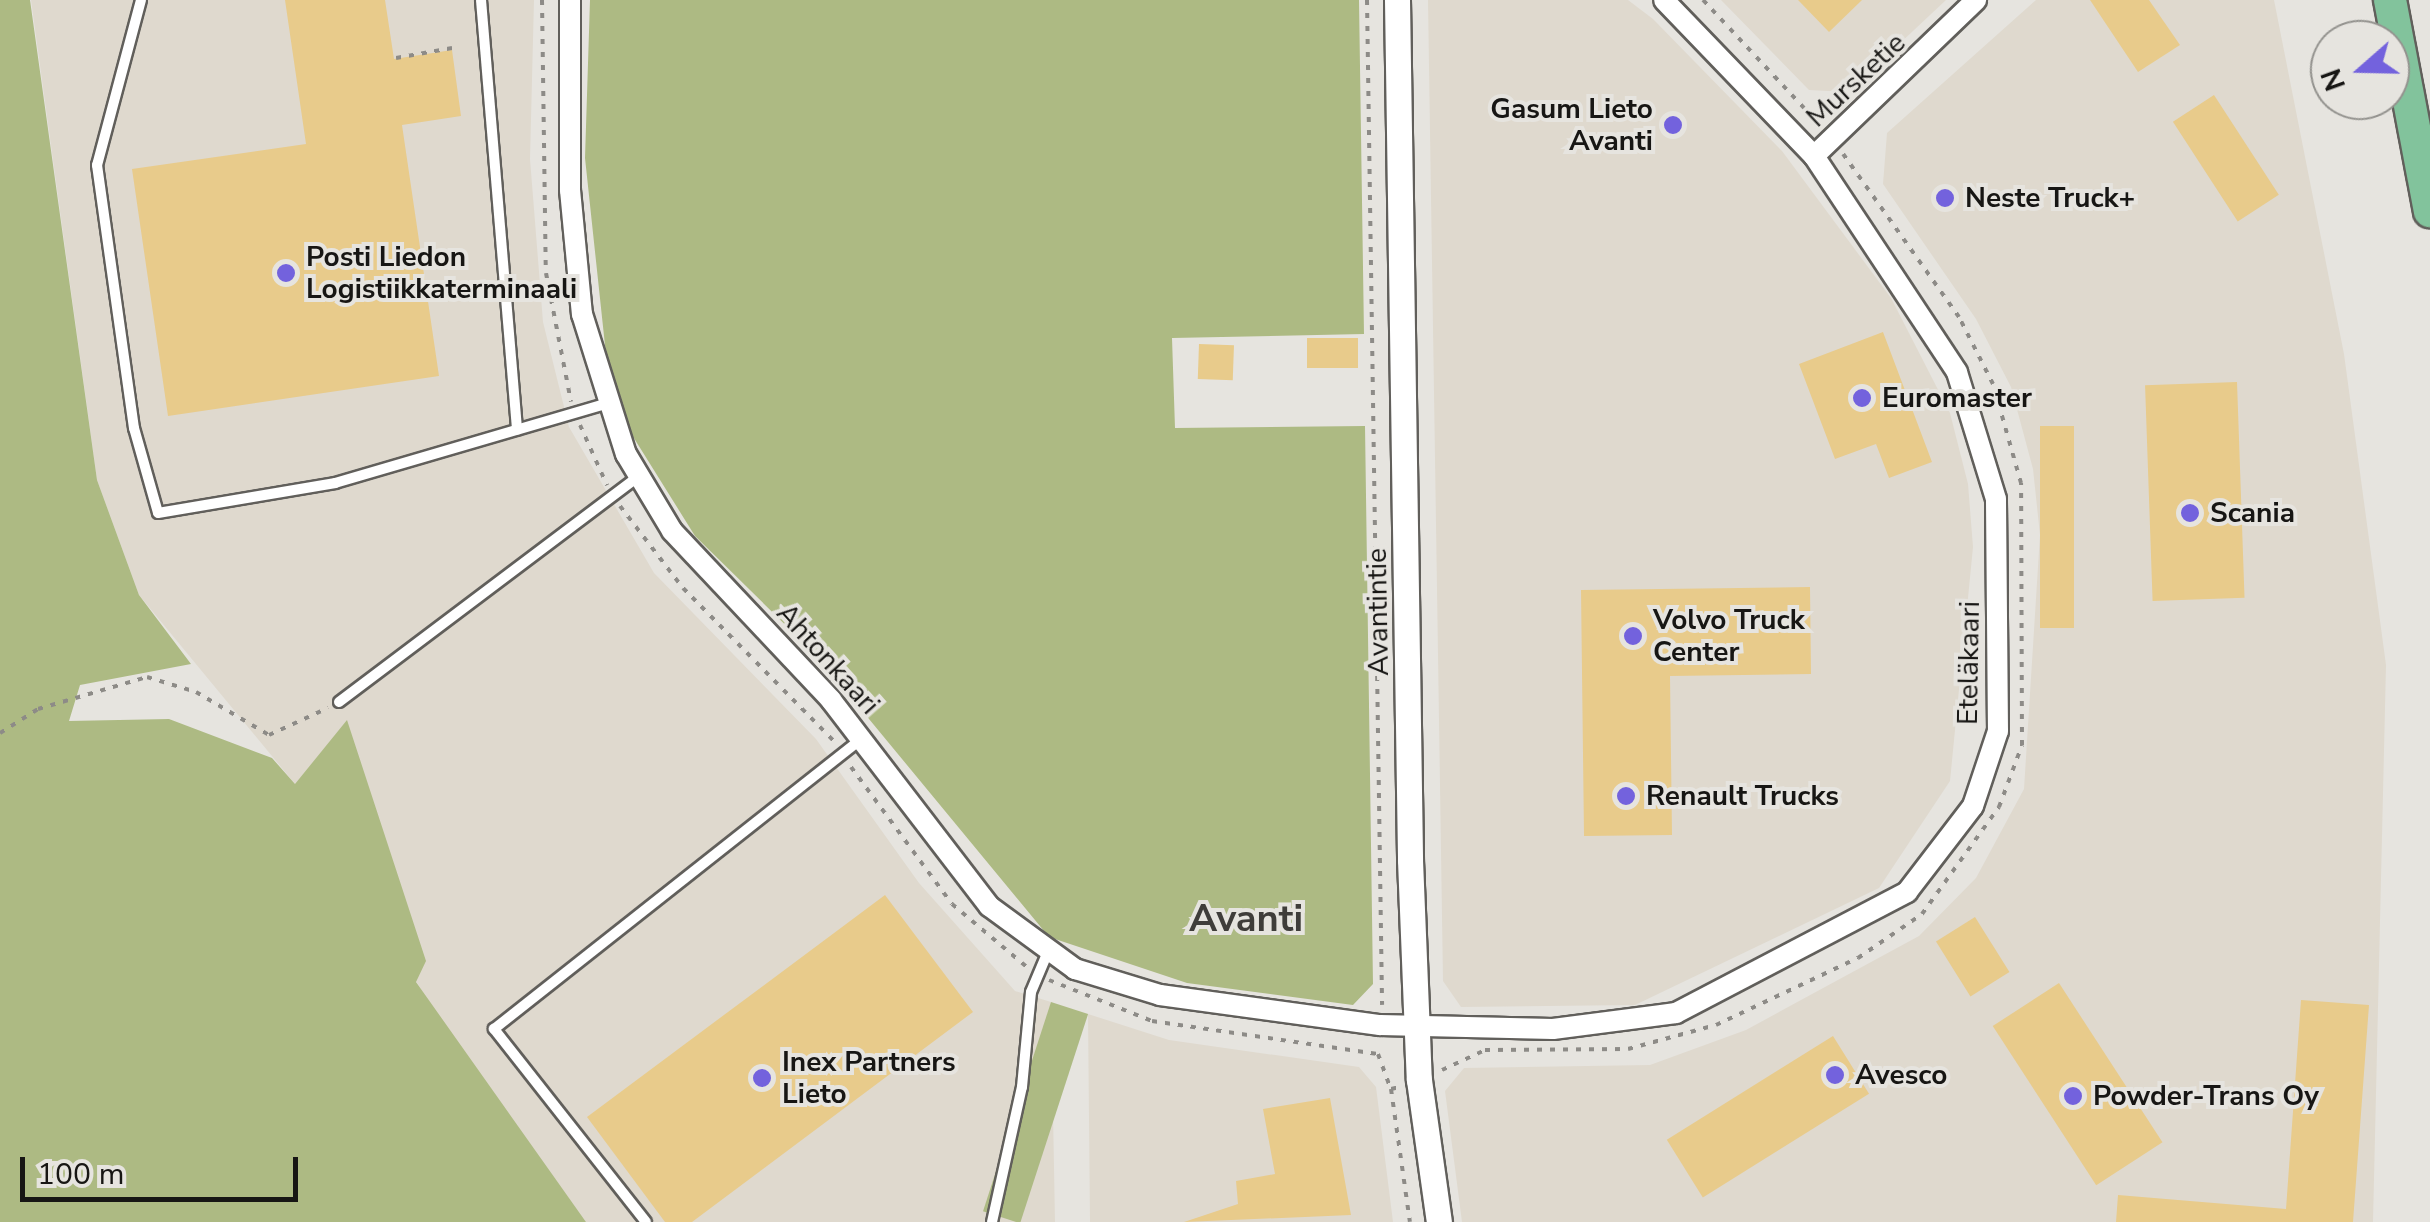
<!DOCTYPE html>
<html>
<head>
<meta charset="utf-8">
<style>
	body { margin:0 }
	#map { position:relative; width:2430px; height:1222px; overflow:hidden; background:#e6e4df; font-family:"Nunito Sans",sans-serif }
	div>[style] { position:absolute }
	.built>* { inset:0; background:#dfd9ce }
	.green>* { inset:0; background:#adba83; transform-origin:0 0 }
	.building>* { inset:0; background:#e8cb8b; transform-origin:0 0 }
	.path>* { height:4px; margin-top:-2px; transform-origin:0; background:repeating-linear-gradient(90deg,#8d8b87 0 5px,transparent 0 13px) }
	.roads { filter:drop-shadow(2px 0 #615f5b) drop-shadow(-2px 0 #615f5b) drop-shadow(0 2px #615f5b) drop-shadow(0 -2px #615f5b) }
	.service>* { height:10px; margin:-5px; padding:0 5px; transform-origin:5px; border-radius:5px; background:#fff }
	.minor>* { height:20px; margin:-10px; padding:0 10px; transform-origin:10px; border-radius:10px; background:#fff }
	.tertiary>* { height:25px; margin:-12.5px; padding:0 12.5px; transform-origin:12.5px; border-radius:12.5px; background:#fff }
	.trunk>* { height:32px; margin:-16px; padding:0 16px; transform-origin:16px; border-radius:16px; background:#82c39c }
	.dots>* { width:28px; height:28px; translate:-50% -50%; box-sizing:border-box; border:5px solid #e6e4df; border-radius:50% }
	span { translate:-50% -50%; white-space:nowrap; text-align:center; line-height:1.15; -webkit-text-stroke:8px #e6e4df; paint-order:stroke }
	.street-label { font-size:28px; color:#171614 }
	.poi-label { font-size:28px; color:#171614; font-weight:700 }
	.right { translate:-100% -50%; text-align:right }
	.left { translate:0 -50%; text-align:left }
	.district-label { font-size:38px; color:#3f3d3a; font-weight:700 }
	.north { position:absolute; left:2310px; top:20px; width:100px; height:100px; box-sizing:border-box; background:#e6e4df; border:2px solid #93928e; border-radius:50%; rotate:250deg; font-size:28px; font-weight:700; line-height:40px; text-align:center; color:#171614 }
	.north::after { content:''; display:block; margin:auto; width:35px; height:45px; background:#7362dd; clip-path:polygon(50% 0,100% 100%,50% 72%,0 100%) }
	.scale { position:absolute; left:20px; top:1157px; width:278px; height:45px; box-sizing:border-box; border:5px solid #171614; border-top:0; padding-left:12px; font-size:30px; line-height:35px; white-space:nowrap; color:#171614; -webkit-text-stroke:8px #e6e4df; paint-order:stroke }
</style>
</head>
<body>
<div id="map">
	<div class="built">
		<i style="clip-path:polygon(31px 0,534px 0,530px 159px,543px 322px,569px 427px,654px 573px,816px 739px,919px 883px,1015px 991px,1051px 1002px,1055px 1222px,586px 1222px,435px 1012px,295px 784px,139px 595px,97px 480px)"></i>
		<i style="clip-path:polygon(1428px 0,1628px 0,1653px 19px,1782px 151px,1891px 298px,1950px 413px,1968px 484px,1973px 547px,1950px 781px,1879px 888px,1635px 1005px,1461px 1007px,1443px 981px)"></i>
		<i style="clip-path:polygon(1721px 0,1946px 0,1848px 92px,1809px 90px)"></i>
		<i style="clip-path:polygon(2036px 0,2274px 0,2344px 354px,2386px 665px,2373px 1222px,1462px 1222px,1445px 1091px,1464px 1068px,1650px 1065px,1746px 1030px,1919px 936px,1976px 878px,2024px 789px,2040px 535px,2033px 469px,2011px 387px,1976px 319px,1883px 184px,1887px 133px)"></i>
		<i style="clip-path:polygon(1088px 1014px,1169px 1040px,1359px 1067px,1376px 1087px,1393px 1222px,1090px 1222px)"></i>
	</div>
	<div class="green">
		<i style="clip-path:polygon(0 0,30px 0,97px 480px,139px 595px,191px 664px,80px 685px,69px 721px,169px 719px,272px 758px,295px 784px,347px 720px,426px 961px,416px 982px,586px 1222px,0 1222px)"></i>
		<i style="clip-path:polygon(590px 0,1359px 0,1364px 334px,1172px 338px,1175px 428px,1365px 426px,1373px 984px,1353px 1005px,1187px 983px,1049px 937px,817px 656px,695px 536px,632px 435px,607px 364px,585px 158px)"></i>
		<i style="left:1051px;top:1002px;width:39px;height:220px;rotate:18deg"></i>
	</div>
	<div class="building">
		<i style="clip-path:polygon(285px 0,385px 0,394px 59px,452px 50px,461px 116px,402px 125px,439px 376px,168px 416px,132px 169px,306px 144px)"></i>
		<i style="clip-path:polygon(1798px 0,1862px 0,1829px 32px)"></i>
		<i style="clip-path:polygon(2090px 0,2149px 0,2180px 45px,2138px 72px)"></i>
		<i style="left:2214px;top:95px;width:119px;height:49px;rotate:57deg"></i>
		<i style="clip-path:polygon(1883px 332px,1932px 462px,1889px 478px,1876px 444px,1835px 459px,1799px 364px)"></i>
		<i style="left:1358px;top:338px;width:30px;height:51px;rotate:90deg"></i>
		<i style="left:1199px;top:344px;width:35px;height:35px;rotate:2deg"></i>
		<i style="left:2237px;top:382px;width:216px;height:92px;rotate:88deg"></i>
		<i style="left:2040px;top:426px;width:34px;height:202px"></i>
		<i style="clip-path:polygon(1810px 587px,1811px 674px,1670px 676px,1672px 835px,1584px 836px,1581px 590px)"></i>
		<i style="clip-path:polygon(885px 895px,973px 1012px,692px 1222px,665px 1222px,587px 1117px)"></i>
		<i style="left:1975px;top:917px;width:65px;height:46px;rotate:58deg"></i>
		<i style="left:2059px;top:983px;width:190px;height:79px;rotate:57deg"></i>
		<i style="clip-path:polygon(2301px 1000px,2369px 1005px,2353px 1222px,2116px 1222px,2118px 1195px,2286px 1209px)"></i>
		<i style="left:1833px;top:1036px;width:68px;height:196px;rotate:58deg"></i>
		<i style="clip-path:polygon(1330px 1098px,1351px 1215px,1184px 1222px,1238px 1204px,1236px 1181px,1275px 1174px,1263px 1109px)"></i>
	</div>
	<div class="path">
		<i style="left:542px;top:0;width:273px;rotate:89.2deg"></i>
		<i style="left:546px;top:273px;width:131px;rotate:79deg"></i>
		<i style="left:1367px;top:0;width:1005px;rotate:89.14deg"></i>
		<i style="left:1703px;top:0;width:168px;rotate:46.9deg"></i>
		<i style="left:396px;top:58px;width:57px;rotate:-10.1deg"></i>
		<i style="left:580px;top:425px;width:66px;rotate:65.8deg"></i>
		<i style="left:620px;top:506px;width:103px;rotate:52.5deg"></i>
		<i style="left:683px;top:588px;width:216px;rotate:45.4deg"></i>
		<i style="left:0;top:733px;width:45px;rotate:-32.3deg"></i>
		<i style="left:38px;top:709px;width:114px;rotate:-16.4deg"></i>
		<i style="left:147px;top:677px;width:51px;rotate:17deg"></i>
		<i style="left:196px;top:692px;width:85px;rotate:30.5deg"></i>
		<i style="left:269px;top:735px;width:65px;rotate:-24.6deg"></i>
		<i style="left:851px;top:767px;width:170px;rotate:53.6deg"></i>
		<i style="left:952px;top:904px;width:99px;rotate:40.1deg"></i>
		<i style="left:1049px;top:980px;width:111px;rotate:21.7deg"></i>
		<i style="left:1152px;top:1021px;width:228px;rotate:8.3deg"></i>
		<i style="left:1378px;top:1054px;width:37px;rotate:70deg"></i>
		<i style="left:1391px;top:1089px;width:9px;rotate:-13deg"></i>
		<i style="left:1442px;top:1070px;width:47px;rotate:-24.9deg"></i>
		<i style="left:1485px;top:1050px;width:143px;rotate:-0.4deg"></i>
		<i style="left:1628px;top:1049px;width:91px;rotate:-15.3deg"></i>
		<i style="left:1716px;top:1025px;width:157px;rotate:-25.3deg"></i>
		<i style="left:1858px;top:958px;width:78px;rotate:-34.5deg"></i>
		<i style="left:1922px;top:914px;width:132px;rotate:-54.3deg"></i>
		<i style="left:1999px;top:807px;width:66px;rotate:-69.6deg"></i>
		<i style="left:2022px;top:745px;width:262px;rotate:-90.2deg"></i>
		<i style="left:2021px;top:483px;width:103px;rotate:-105.8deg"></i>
		<i style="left:1993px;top:384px;width:75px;rotate:-116.9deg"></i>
		<i style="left:1959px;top:317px;width:200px;rotate:-125.4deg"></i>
		<i style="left:1391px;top:1089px;width:134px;rotate:81.9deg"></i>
	</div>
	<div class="roads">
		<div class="service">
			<i style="left:141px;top:0;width:171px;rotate:104.9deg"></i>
			<i style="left:97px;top:165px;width:266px;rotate:82deg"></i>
			<i style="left:134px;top:428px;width:88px;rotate:74.2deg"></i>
			<i style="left:158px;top:513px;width:180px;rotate:-9.6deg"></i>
			<i style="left:335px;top:483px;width:281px;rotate:-16.3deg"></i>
			<i style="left:481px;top:0;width:431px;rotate:85.2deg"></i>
			<i style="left:339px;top:702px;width:374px;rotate:-37deg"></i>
			<i style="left:646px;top:1222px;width:246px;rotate:-128.2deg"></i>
			<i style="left:494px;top:1029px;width:468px;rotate:-38.3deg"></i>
			<i style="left:992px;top:1222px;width:138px;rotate:-77.5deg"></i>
			<i style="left:1022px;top:1087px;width:95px;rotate:-84.6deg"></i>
			<i style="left:1031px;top:992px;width:41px;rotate:-67.2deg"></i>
		</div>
		<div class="minor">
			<i style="left:570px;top:0;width:190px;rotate:90deg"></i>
			<i style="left:570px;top:190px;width:125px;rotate:84.5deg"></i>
			<i style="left:582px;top:314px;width:147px;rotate:72.6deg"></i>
			<i style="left:626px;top:454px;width:90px;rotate:59.1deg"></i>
			<i style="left:672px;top:531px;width:232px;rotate:46.7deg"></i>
			<i style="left:831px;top:700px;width:260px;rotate:52.5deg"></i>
			<i style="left:989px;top:906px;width:107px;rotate:36.2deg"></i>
			<i style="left:1075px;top:969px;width:89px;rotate:17deg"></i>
			<i style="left:1160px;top:995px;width:222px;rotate:7.8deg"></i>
			<i style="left:1380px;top:1025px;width:173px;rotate:1.3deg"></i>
			<i style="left:1553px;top:1029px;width:124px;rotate:-7.4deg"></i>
			<i style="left:1676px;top:1013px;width:261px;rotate:-27.6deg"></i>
			<i style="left:1907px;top:892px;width:108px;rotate:-52.5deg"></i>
			<i style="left:1973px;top:806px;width:79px;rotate:-71.6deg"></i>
			<i style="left:1998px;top:731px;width:232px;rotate:-90.5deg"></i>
			<i style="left:1996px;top:499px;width:133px;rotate:-107.1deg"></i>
			<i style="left:1957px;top:372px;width:259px;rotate:-123.5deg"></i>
			<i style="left:1814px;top:156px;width:216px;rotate:-133.9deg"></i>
			<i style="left:1814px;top:156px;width:225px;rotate:-43.9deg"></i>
		</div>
		<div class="tertiary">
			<i style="left:1397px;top:0;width:860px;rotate:89.13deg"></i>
			<i style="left:1410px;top:860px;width:220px;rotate:87.7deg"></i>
			<i style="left:1419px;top:1080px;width:143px;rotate:82deg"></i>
		</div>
		<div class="trunk">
			<i style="left:2390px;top:0;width:215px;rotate:79.3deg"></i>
		</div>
	</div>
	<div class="dots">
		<i style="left:1673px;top:125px;background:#7362dd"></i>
		<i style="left:1945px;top:198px;background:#7362dd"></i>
		<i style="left:286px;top:273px;background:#7362dd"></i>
		<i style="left:1862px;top:398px;background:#7362dd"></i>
		<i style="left:2190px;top:513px;background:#7362dd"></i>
		<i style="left:1633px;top:636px;background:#7362dd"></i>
		<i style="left:1626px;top:796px;background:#7362dd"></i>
		<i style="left:1835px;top:1075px;background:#7362dd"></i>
		<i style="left:762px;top:1078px;background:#7362dd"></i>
		<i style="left:2073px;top:1096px;background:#7362dd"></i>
	</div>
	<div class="street-label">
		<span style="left:1856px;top:80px;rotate:-43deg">Mursketie</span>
		<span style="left:1378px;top:612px;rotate:-91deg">Avantintie</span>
		<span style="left:828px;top:659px;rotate:48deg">Ahtonkaari</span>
		<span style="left:1969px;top:663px;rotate:-89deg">Eteläkaari</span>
	</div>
	<div class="poi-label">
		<span class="right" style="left:1653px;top:125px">Gasum Lieto<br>Avanti</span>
		<span class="left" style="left:1965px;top:198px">Neste Truck+</span>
		<span class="left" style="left:306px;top:273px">Posti Liedon<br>Logistiikkaterminaali</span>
		<span class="left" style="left:1882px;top:398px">Euromaster</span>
		<span class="left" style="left:2210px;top:513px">Scania</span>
		<span class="left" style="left:1653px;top:636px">Volvo Truck<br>Center</span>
		<span class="left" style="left:1646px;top:796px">Renault Trucks</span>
		<span class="left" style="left:782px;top:1078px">Inex Partners<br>Lieto</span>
		<span class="left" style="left:1855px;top:1075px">Avesco</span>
		<span class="left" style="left:2093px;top:1096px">Powder-Trans Oy</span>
	</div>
	<div class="district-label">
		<span style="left:1246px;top:919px">Avanti</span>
	</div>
	<div class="north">N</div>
	<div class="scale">100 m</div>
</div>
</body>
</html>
